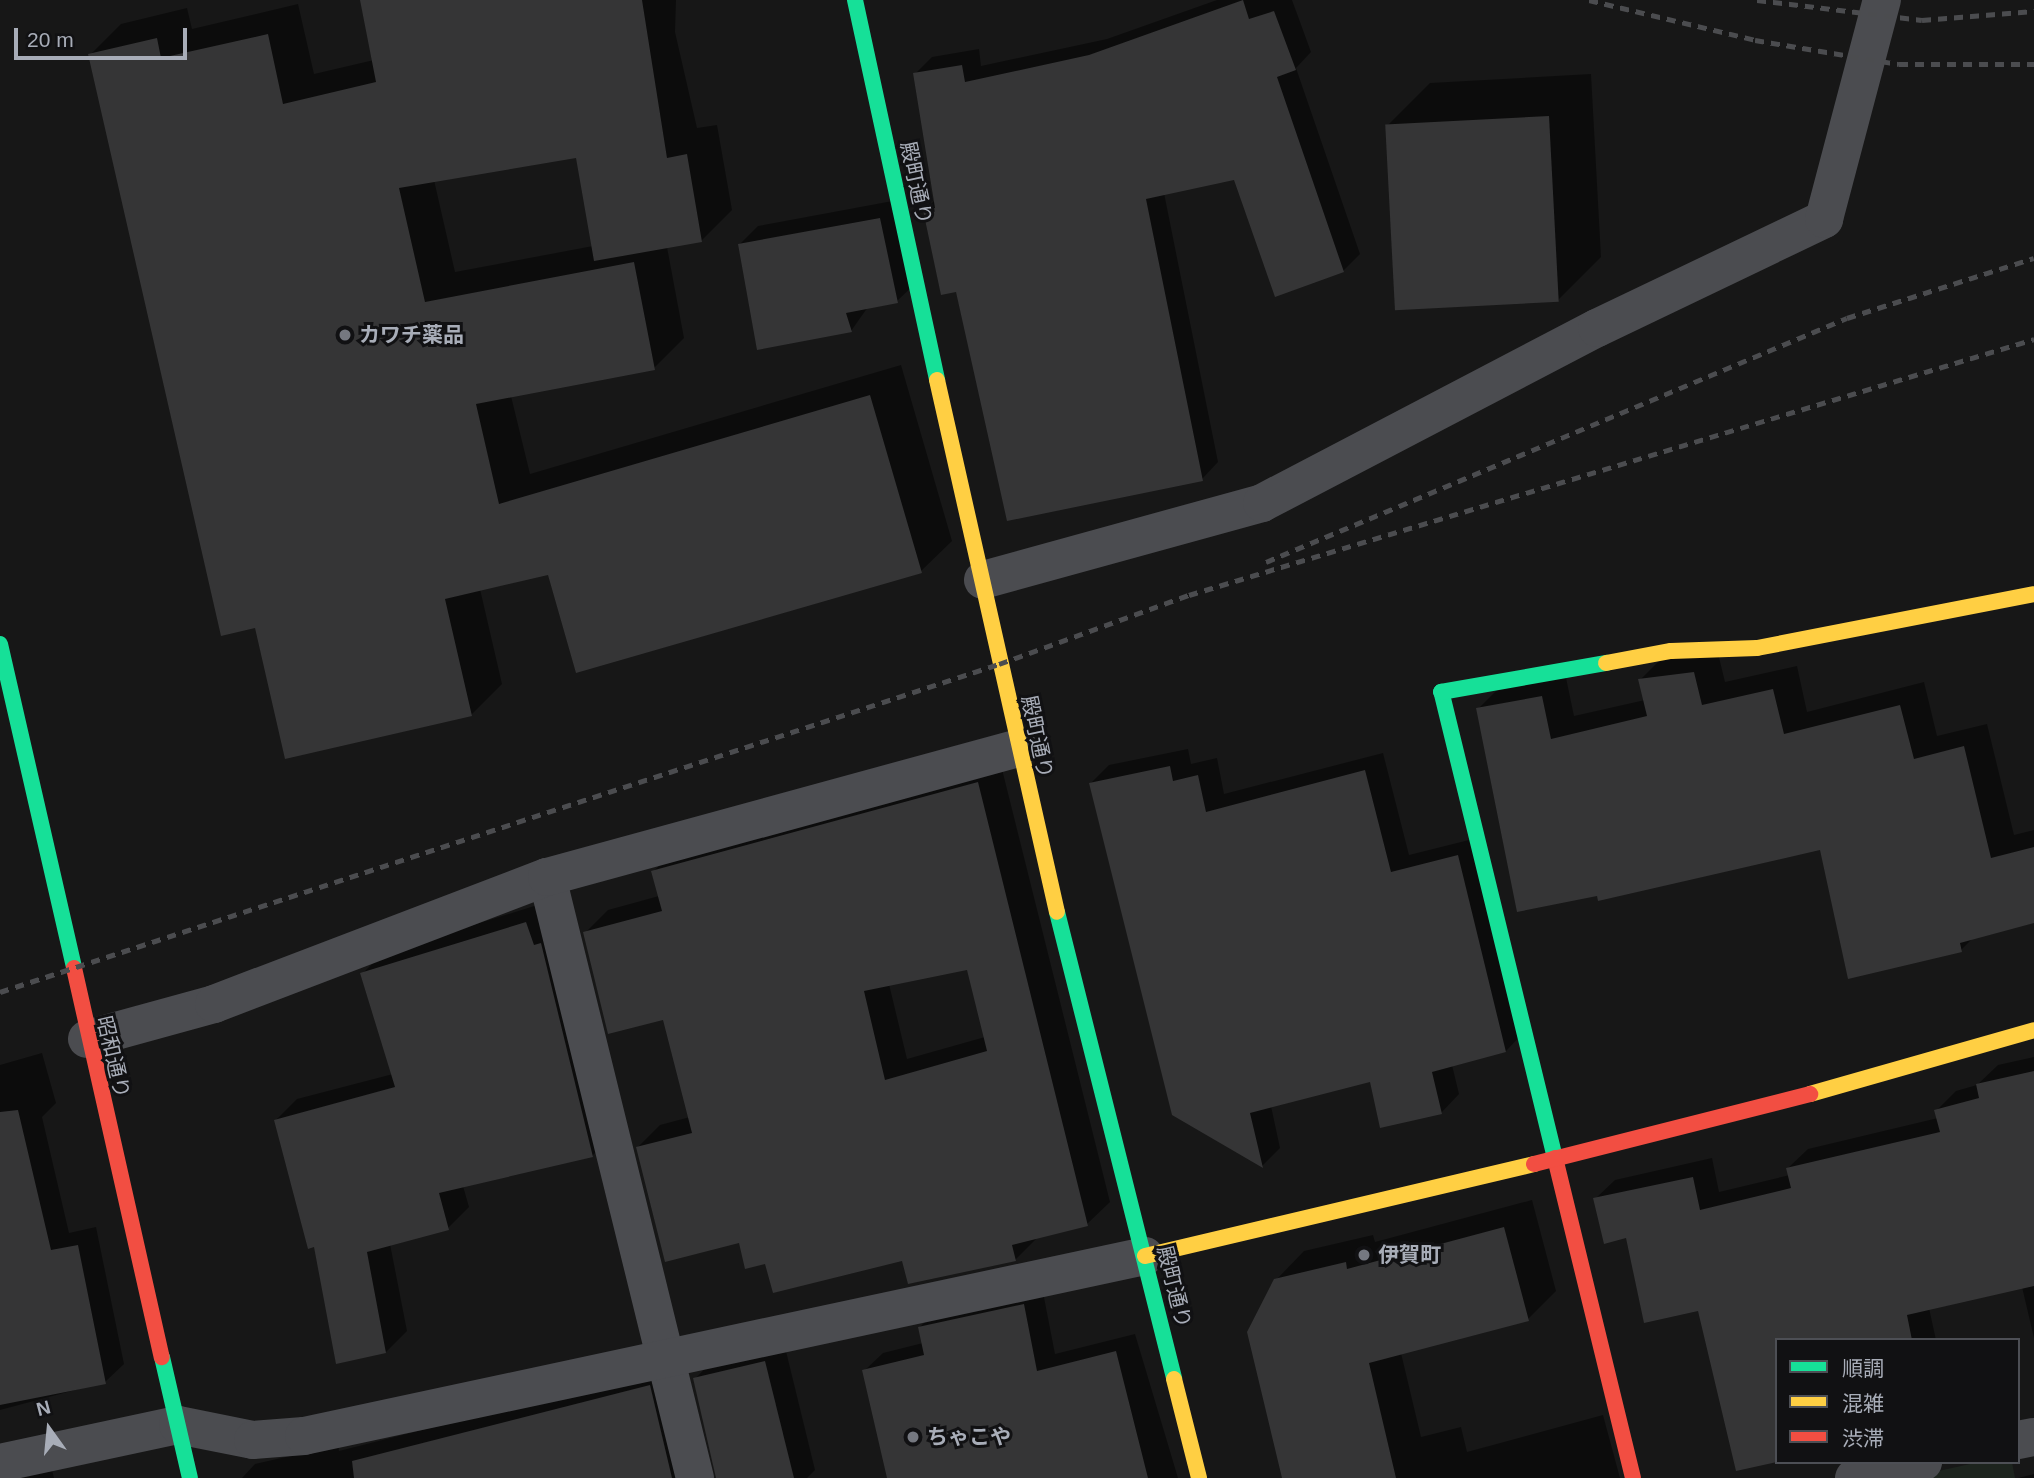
<!DOCTYPE html>
<html>
<head>
<meta charset="utf-8">
<style>
	body { margin:0 }
	#map { position:relative; width:2034px; height:1478px; overflow:hidden; background:#171717; font-family:Arial,"Noto Sans JP",sans-serif }
	div>[style] { position:absolute }
	.green>* { inset:0; background:#1d241e }
	.shadow>* { inset:0; background:#0007 }
	.building>* { inset:0; background:#353536; transform-origin:0 0 }
	.street>* { height:38px; margin:-19px; padding:0 19px; transform-origin:19px; border-radius:19px; background:#4b4c50 }
	.fast>* { height:16px; margin:-8px; padding:0 8px; transform-origin:8px; border-radius:8px; background:#16e098 }
	.slow>* { height:16px; margin:-8px; padding:0 8px; transform-origin:8px; border-radius:8px; background:#ffcf43 }
	.jam>* { height:16px; margin:-8px; padding:0 8px; transform-origin:8px; border-radius:8px; background:#f24e42 }
	.rail>* { height:5px; margin-top:-2.5px; transform-origin:0; background:repeating-linear-gradient(90deg,#4b4c4f 0 9px,transparent 0 16px) }
	.dots>* { width:19px; height:19px; translate:-50% -50%; box-sizing:border-box; border:4px solid #111113; border-radius:50% }
	span { translate:-50% -50%; white-space:nowrap; text-align:center; line-height:1.15; -webkit-text-stroke:6px #111113; paint-order:stroke }
	.street-label { font-size:21px; color:#a8adb8 }
	.poi-label { font-size:21px; color:#a8adb8; font-weight:700 }
	.left { translate:0 -50%; text-align:left }
	.legend { position:absolute; left:1775px; top:1338px; width:245px; height:126px; box-sizing:border-box; background:#111113; border:2px solid #4d4f55; margin:0; padding:9px 12px; list-style:none; font-size:21px; color:#a8adb8 }
	.legend li { display:flex; align-items:center; gap:14px; height:35px }
	.legend b { width:35px; border:2px solid #4d4f55 }
	.north { position:absolute; left:14px; top:1394px; width:70px; height:70px; -webkit-text-stroke:5px #111113; paint-order:stroke; rotate:345deg; font-size:19px; font-weight:700; line-height:28px; text-align:center; color:#a8adb8 }
	.north::after { content:''; display:block; margin:auto; width:24px; height:32px; background:#a8adb8; clip-path:polygon(50% 0,100% 100%,50% 72%,0 100%) }
	.scale { position:absolute; left:14px; top:28px; width:173px; height:32px; box-sizing:border-box; border:4px solid #a8adb8; border-top:0; padding-left:9px; font-size:21px; line-height:24px; white-space:nowrap; color:#a8adb8; -webkit-text-stroke:5px #111113; paint-order:stroke }
</style>
</head>
<body>
<div id="map">
	<div class="green">
		<i style="clip-path:polygon(1979px 1462px,2012px 1462px,2015px 1478px,1907px 1478px)"></i>
	</div>
	<div class="shadow">
		<i style="clip-path:polygon(evenodd,362px 0,676px 0,675px 32px,697px 128px,717px 125px,732px 210px,701px 241px,667px 247px,684px 338px,654px 368px,511px 396px,530px 474px,901px 365px,952px 541px,921px 571px,549px 573px,480px 589px,502px 684px,471px 715px,257px 626px,90px 55px,121px 24px,187px 8px,192px 29px,298px 4px,314px 74px,374px 60px,362px 0,577px 156px,593px 246px,455px 272px,434px 180px,577px 156px)"></i>
		<i style="clip-path:polygon(1217px 0,1292px 0,1311px 52px,1296px 68px,1360px 254px,1343px 271px,1235px 178px,1164px 193px,1218px 462px,1202px 479px,957px 290px,925px 210px,935px 200px,915px 74px,932px 57px,979px 49px,981px 66px,1107px 39px)"></i>
		<i style="clip-path:polygon(1591px 74px,1601px 257px,1558px 300px,1387px 126px,1430px 83px)"></i>
		<i style="clip-path:polygon(898px 200px,916px 283px,897px 301px,868px 307px,851px 331px,740px 244px,758px 226px)"></i>
		<i style="clip-path:polygon(1717px 649px,1725px 682px,1797px 666px,1807px 712px,1924px 682px,1937px 736px,1987px 724px,2014px 835px,2034px 830px,2034px 921px,1974px 937px,1961px 950px,1822px 848px,1599px 899px,1478px 709px,1502px 685px,1565px 673px,1574px 716px,1645px 700px,1640px 680px,1664px 656px)"></i>
		<i style="clip-path:polygon(1188px 749px,1191px 764px,1217px 758px,1224px 794px,1383px 753px,1409px 855px,1477px 838px,1524px 1032px,1506px 1051px,1452px 1065px,1459px 1094px,1441px 1113px,1371px 1080px,1271px 1106px,1280px 1148px,1262px 1166px,1091px 783px,1109px 765px)"></i>
		<i style="clip-path:polygon(evenodd,1000px 761px,1110px 1202px,1087px 1224px,1038px 1237px,1015px 1260px,766px 1262px,638px 1147px,660px 1125px,690px 1117px,664px 1018px,585px 933px,608px 910px,659px 896px,653px 872px,675px 849px,1000px 761px,968px 968px,985px 1037px,907px 1059px,889px 984px,968px 968px)"></i>
		<i style="clip-path:polygon(547px 902px,613px 1135px,592px 1156px,463px 1186px,469px 1207px,448px 1228px,390px 1244px,407px 1331px,386px 1352px,315px 1245px,276px 1120px,297px 1099px,393px 1074px,362px 974px,383px 953px)"></i>
		<i style="clip-path:polygon(42px 1053px,56px 1103px,42px 1117px,69px 1233px,96px 1227px,124px 1364px,105px 1382px,0 1410px,0 1065px)"></i>
		<i style="clip-path:polygon(2034px 1057px,2034px 1338px,2022px 1287px,1929px 1308px,1936px 1340px,1777px 1340px,1700px 1309px,1595px 1199px,1615px 1180px,1712px 1158px,1719px 1192px,1790px 1175px,1788px 1168px,1808px 1149px,1938px 1118px,1936px 1111px,1956px 1091px,1977px 1085px,1998px 1065px)"></i>
		<i style="clip-path:polygon(1532px 1200px,1556px 1291px,1528px 1319px,1401px 1353px,1421px 1437px,1461px 1427px,1467px 1452px,1603px 1415px,1620px 1478px,1295px 1478px,1276px 1280px,1304px 1251px,1373px 1235px,1375px 1242px)"></i>
		<i style="clip-path:polygon(1042px 1287px,1055px 1354px,1135px 1334px,1178px 1478px,889px 1478px,864px 1371px,883px 1353px,923px 1343px,919px 1328px,938px 1309px)"></i>
		<i style="clip-path:polygon(784px 1343px,815px 1470px,807px 1478px,717px 1478px,695px 1379px,713px 1360px)"></i>
		<i style="clip-path:polygon(668px 1368px,704px 1478px,242px 1478px,255px 1464px,338px 1445px,339px 1451px)"></i>
		<i style="clip-path:polygon(47px 1450px,54px 1478px,0 1478px)"></i>
		<i style="clip-path:polygon(2034px 1474px,2034px 1478px,2018px 1478px)"></i>
	</div>
	<div class="building">
		<i style="clip-path:polygon(360px 0,642px 0,667px 158px,687px 154px,702px 242px,594px 261px,576px 158px,399px 188px,425px 302px,634px 262px,655px 370px,476px 404px,499px 504px,870px 395px,922px 573px,576px 673px,548px 575px,445px 599px,472px 716px,285px 759px,255px 628px,221px 636px,88px 54px,157px 38px,161px 58px,268px 34px,283px 104px,376px 82px)"></i>
		<i style="clip-path:polygon(1243px 0,1249px 19px,1274px 11px,1296px 70px,1277px 77px,1344px 272px,1275px 297px,1234px 180px,1146px 199px,1203px 481px,1007px 521px,956px 292px,941px 295px,923px 210px,935px 208px,913px 73px,962px 65px,965px 82px,1089px 55px)"></i>
		<i style="left:1549px;top:116px;width:186px;height:164px;rotate:87deg"></i>
		<i style="clip-path:polygon(880px 218px,898px 303px,846px 313px,852px 332px,757px 350px,738px 244px)"></i>
		<i style="clip-path:polygon(1694px 672px,1702px 705px,1773px 689px,1784px 734px,1900px 705px,1914px 759px,1964px 746px,1991px 858px,2034px 847px,2034px 923px,1960px 943px,1962px 952px,1848px 979px,1820px 850px,1598px 901px,1597px 896px,1517px 912px,1476px 708px,1542px 696px,1551px 739px,1647px 716px,1638px 679px)"></i>
		<i style="clip-path:polygon(1170px 766px,1173px 781px,1198px 775px,1206px 812px,1365px 770px,1391px 872px,1458px 855px,1506px 1052px,1432px 1072px,1442px 1114px,1380px 1128px,1370px 1082px,1250px 1113px,1263px 1168px,1172px 1115px,1089px 783px)"></i>
		<i style="clip-path:polygon(evenodd,978px 782px,1088px 1226px,1012px 1245px,1016px 1261px,908px 1284px,902px 1261px,773px 1293px,765px 1264px,745px 1269px,739px 1243px,665px 1262px,636px 1147px,692px 1133px,663px 1020px,608px 1034px,583px 932px,662px 911px,651px 871px,978px 782px,967px 970px,987px 1051px,885px 1080px,864px 991px,967px 970px)"></i>
		<i style="clip-path:polygon(526px 922px,534px 945px,541px 943px,593px 1157px,439px 1193px,449px 1230px,367px 1252px,386px 1353px,336px 1364px,314px 1247px,308px 1249px,274px 1120px,395px 1087px,360px 973px)"></i>
		<i style="clip-path:polygon(2034px 1071px,2034px 1286px,1907px 1315px,1912px 1340px,1777px 1340px,1777px 1462px,1736px 1471px,1698px 1311px,1644px 1323px,1626px 1238px,1604px 1244px,1593px 1198px,1693px 1177px,1700px 1210px,1791px 1188px,1786px 1168px,1940px 1132px,1934px 1110px,1979px 1098px,1976px 1084px)"></i>
		<i style="clip-path:polygon(18px 1110px,51px 1250px,78px 1245px,106px 1384px,0 1405px,0 1112px)"></i>
		<i style="clip-path:polygon(1504px 1227px,1529px 1321px,1369px 1363px,1396px 1478px,1282px 1478px,1247px 1332px,1274px 1279px,1346px 1262px,1347px 1269px)"></i>
		<i style="clip-path:polygon(1024px 1304px,1037px 1371px,1116px 1351px,1148px 1478px,887px 1478px,862px 1370px,924px 1355px,918px 1327px)"></i>
		<i style="clip-path:polygon(765px 1361px,794px 1478px,716px 1478px,693px 1378px)"></i>
		<i style="clip-path:polygon(650px 1385px,672px 1478px,354px 1478px,352px 1461px)"></i>
	</div>
	<div class="street">
		<i style="left:983px;top:580px;width:289px;rotate:-15.4deg"></i>
		<i style="left:1262px;top:503px;width:378px;rotate:-27.6deg"></i>
		<i style="left:1597px;top:328px;width:252px;rotate:-25.6deg"></i>
		<i style="left:1824px;top:219px;width:227px;rotate:-75.2deg"></i>
		<i style="left:547px;top:877px;width:619px;rotate:76.17deg"></i>
		<i style="left:87px;top:1039px;width:132px;rotate:-15.4deg"></i>
		<i style="left:214px;top:1004px;width:356px;rotate:-20.9deg"></i>
		<i style="left:547px;top:877px;width:489px;rotate:-15.3deg"></i>
		<i style="left:2018px;top:1440px;width:16px;rotate:-11deg"></i>
		<i style="left:0;top:1463px;width:182px;rotate:-12.1deg"></i>
		<i style="left:178px;top:1425px;width:76px;rotate:11.3deg"></i>
		<i style="left:253px;top:1440px;width:51px;rotate:-4.5deg"></i>
		<i style="left:304px;top:1436px;width:860px;rotate:-12.08deg"></i>
		<i style="left:1854px;top:1478px;width:71px;rotate:-13.1deg"></i>
	</div>
	<div class="fast">
		<i style="left:855px;top:0;width:389px;rotate:77.8deg"></i>
		<i style="left:0;top:644px;width:332px;rotate:77.1deg"></i>
		<i style="left:1057px;top:912px;width:481px;rotate:75.9deg"></i>
		<i style="left:1555px;top:1158px;width:480px;rotate:-103.7deg"></i>
		<i style="left:1441px;top:692px;width:168px;rotate:-10deg"></i>
		<i style="left:162px;top:1357px;width:124px;rotate:77deg"></i>
	</div>
	<div class="slow">
		<i style="left:937px;top:380px;width:545px;rotate:77.29deg"></i>
		<i style="left:1606px;top:663px;width:66px;rotate:-10.5deg"></i>
		<i style="left:1671px;top:651px;width:86px;rotate:-2deg"></i>
		<i style="left:1757px;top:648px;width:282px;rotate:-11deg"></i>
		<i style="left:1810px;top:1094px;width:233px;rotate:-15.9deg"></i>
		<i style="left:1145px;top:1256px;width:400px;rotate:-13.3deg"></i>
		<i style="left:1174px;top:1379px;width:102px;rotate:75.8deg"></i>
	</div>
	<div class="jam">
		<i style="left:74px;top:968px;width:399px;rotate:77.3deg"></i>
		<i style="left:1555px;top:1158px;width:329px;rotate:76.3deg"></i>
		<i style="left:1534px;top:1164px;width:285px;rotate:-14.2deg"></i>
	</div>
	<div class="rail">
		<i style="left:1589px;top:0;width:171px;rotate:13.5deg"></i>
		<i style="left:1755px;top:40px;width:146px;rotate:9.5deg"></i>
		<i style="left:1899px;top:64px;width:135px"></i>
		<i style="left:1757px;top:0;width:166px;rotate:6.9deg"></i>
		<i style="left:1922px;top:20px;width:112px;rotate:-4.6deg"></i>
		<i style="left:1266px;top:562px;width:630px;rotate:-22.78deg"></i>
		<i style="left:1847px;top:318px;width:196px;rotate:-17.8deg"></i>
		<i style="left:0;top:992px;width:1051px;rotate:-18.18deg"></i>
		<i style="left:999px;top:664px;width:202px;rotate:-20deg"></i>
		<i style="left:1189px;top:595px;width:883px;rotate:-16.85deg"></i>
	</div>
	<div class="dots">
		<i style="left:345px;top:335px;background:#757880"></i>
		<i style="left:1364px;top:1255px;background:#757880"></i>
		<i style="left:913px;top:1437px;background:#757880"></i>
	</div>
	<div class="street-label">
		<span style="left:916px;top:183px;rotate:78deg">殿町通り</span>
		<span style="left:1037px;top:737px;rotate:78deg">殿町通り</span>
		<span style="left:113px;top:1057px;rotate:77deg">昭和通り</span>
		<span style="left:1174px;top:1287px;rotate:76deg">殿町通り</span>
	</div>
	<div class="poi-label">
		<span class="left" style="left:359px;top:335px">カワチ薬品</span>
		<span class="left" style="left:1378px;top:1255px">伊賀町</span>
		<span class="left" style="left:927px;top:1437px">ちゃこや</span>
	</div>
	<ul class="legend">
	<li><b style="height:9px;background:#16e098"></b>順調</li>
	<li><b style="height:9px;background:#ffcf43"></b>混雑</li>
	<li><b style="height:9px;background:#f24e42"></b>渋滞</li>
	</ul>
	<div class="north">N</div>
	<div class="scale">20 m</div>
</div>
</body>
</html>
